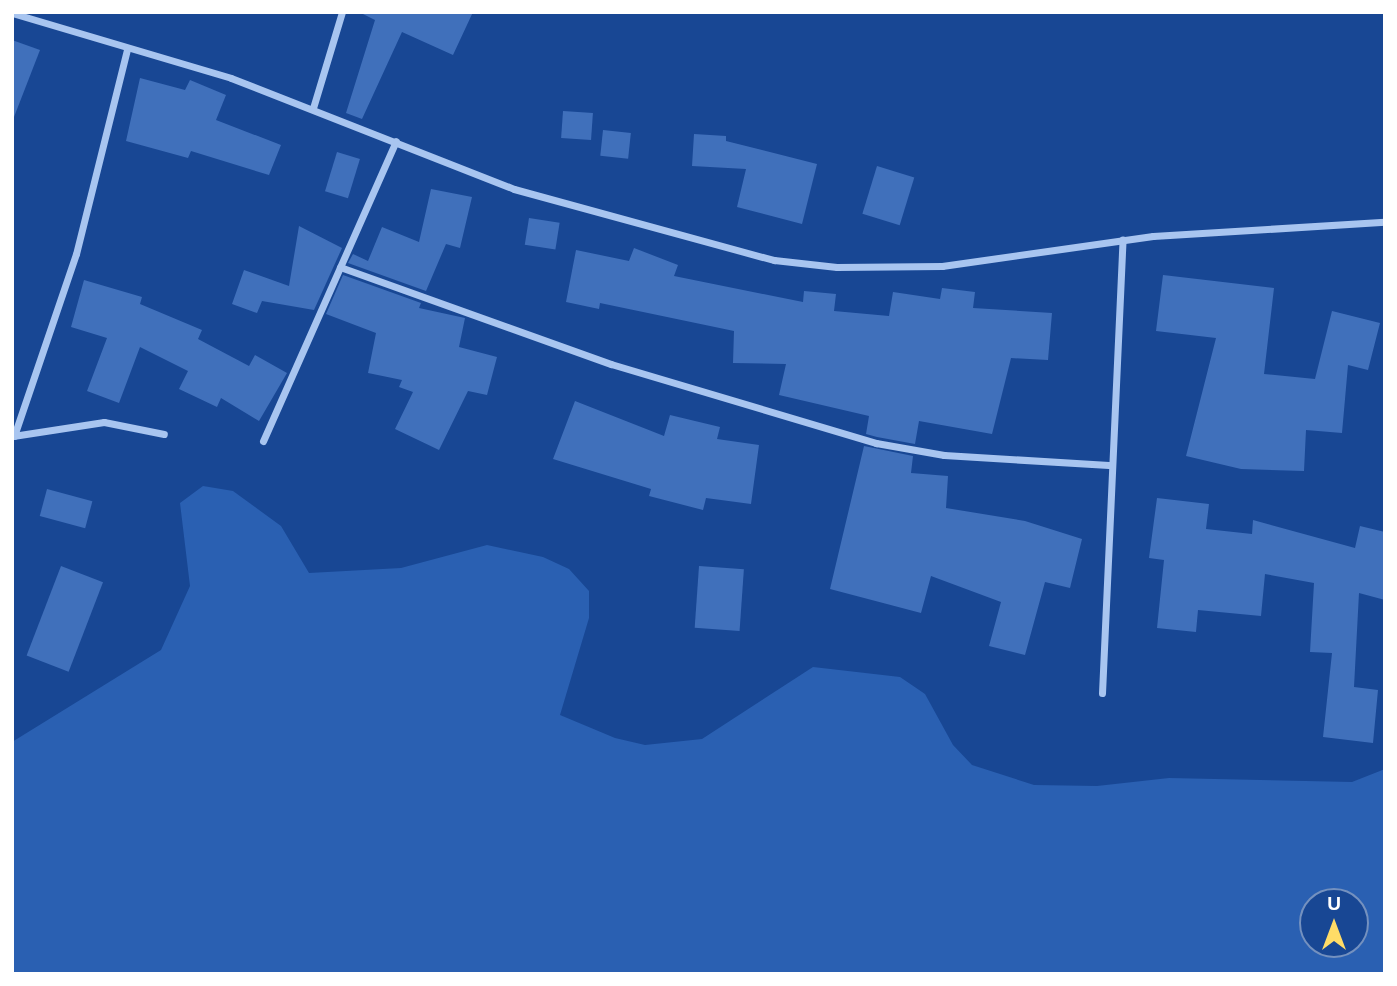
<!DOCTYPE html>
<html>
<head>
<meta charset="utf-8">
<style>
	body { margin:0 }
	#map { position:relative; width:1397px; height:986px; overflow:hidden; background:#184794; font-family:Helvetica,sans-serif }
	div>[style] { position:absolute }
	.green>* { inset:0; background:#2a60b2 }
	.building>* { inset:0; background:#4070bb; transform-origin:0 0 }
	.street>* { height:7px; margin:-3.5px; padding:0 3.5px; transform-origin:3.5px; border-radius:3.5px; background:#a8c5f0 }
	span { translate:-50% -50%; white-space:nowrap; text-align:center; line-height:1.15; -webkit-text-stroke:6px #184794; paint-order:stroke }
	.frame { position:absolute; inset:0; border:14px solid #fff; pointer-events:none }
	.north { position:absolute; left:1299px; top:888px; width:70px; height:70px; box-sizing:border-box; background:#184794; border:2px solid #7491bf; border-radius:50%; rotate:0deg; font-size:19px; font-weight:700; line-height:28px; text-align:center; color:#fff }
	.north::after { content:''; display:block; margin:auto; width:24px; height:32px; background:#ffdc67; clip-path:polygon(50% 0,100% 100%,50% 72%,0 100%) }
</style>
</head>
<body>
<div id="map">
	<div class="green">
		<i style="clip-path:polygon(evenodd,203px 486px,233px 491px,281px 526px,309px 573px,401px 568px,487px 545px,543px 557px,569px 569px,589px 591px,589px 618px,560px 715px,615px 738px,645px 745px,702px 739px,813px 667px,900px 677px,925px 694px,953px 745px,972px 765px,1034px 785px,1097px 786px,1169px 778px,1352px 782px,1385px 769px,1385px 974px,12px 974px,12px 742px,161px 650px,190px 586px,180px 503px,203px 486px,1313px 902px,1355px 902px,1355px 944px,1313px 944px,1313px 902px)"></i>
	</div>
	<div class="building">
		<i style="clip-path:polygon(359px 12px,473px 12px,453px 55px,402px 32px,362px 119px,346px 113px,375px 20px)"></i>
		<i style="clip-path:polygon(12px 40px,40px 50px,14px 117px,12px 117px)"></i>
		<i style="clip-path:polygon(140px 78px,185px 90px,190px 80px,226px 95px,216px 120px,281px 145px,269px 175px,191px 151px,188px 158px,126px 141px)"></i>
		<i style="left:563px;top:111px;width:30px;height:27px;rotate:4deg"></i>
		<i style="left:603px;top:130px;width:28px;height:26px;rotate:6deg"></i>
		<i style="clip-path:polygon(694px 134px,726px 136px,726px 141px,817px 164px,802px 224px,737px 207px,746px 169px,692px 166px)"></i>
		<i style="left:337px;top:152px;width:24px;height:41px;rotate:17deg"></i>
		<i style="left:877px;top:166px;width:39px;height:50px;rotate:17deg"></i>
		<i style="clip-path:polygon(431px 189px,472px 197px,460px 248px,446px 244px,426px 291px,348px 263px,353px 254px,368px 261px,382px 227px,419px 242px)"></i>
		<i style="left:529px;top:218px;width:31px;height:27px;rotate:9deg"></i>
		<i style="clip-path:polygon(299px 226px,342px 248px,314px 310px,262px 301px,257px 313px,232px 304px,244px 270px,289px 286px)"></i>
		<i style="clip-path:polygon(634px 248px,678px 265px,674px 276px,803px 302px,804px 291px,836px 294px,834px 311px,889px 316px,893px 292px,940px 299px,942px 288px,975px 292px,973px 308px,1052px 313px,1048px 360px,1011px 358px,992px 434px,919px 421px,915px 444px,877px 437px,866px 434px,869px 416px,779px 395px,786px 364px,733px 363px,734px 331px,600px 303px,599px 309px,566px 302px,576px 250px,629px 261px)"></i>
		<i style="clip-path:polygon(343px 275px,421px 303px,419px 308px,465px 318px,459px 347px,497px 357px,487px 395px,468px 391px,439px 450px,395px 429px,413px 392px,399px 387px,402px 380px,368px 373px,376px 333px,326px 314px)"></i>
		<i style="clip-path:polygon(1163px 275px,1274px 288px,1264px 374px,1315px 379px,1332px 311px,1380px 323px,1368px 370px,1348px 365px,1342px 433px,1306px 430px,1304px 471px,1241px 469px,1186px 456px,1216px 338px,1156px 331px)"></i>
		<i style="clip-path:polygon(84px 280px,142px 297px,140px 304px,202px 330px,198px 339px,249px 366px,255px 355px,287px 373px,259px 421px,221px 398px,217px 407px,179px 389px,188px 371px,140px 347px,119px 403px,87px 391px,107px 338px,71px 327px)"></i>
		<i style="clip-path:polygon(575px 401px,664px 436px,670px 415px,720px 427px,717px 439px,759px 445px,751px 504px,706px 498px,703px 510px,649px 496px,651px 489px,553px 459px)"></i>
		<i style="clip-path:polygon(864px 446px,913px 456px,911px 473px,948px 476px,946px 508px,1025px 521px,1082px 539px,1070px 588px,1045px 582px,1025px 655px,989px 646px,1001px 602px,931px 576px,921px 613px,830px 589px)"></i>
		<i style="left:47px;top:489px;width:47px;height:28px;rotate:15deg"></i>
		<i style="clip-path:polygon(1157px 498px,1209px 504px,1206px 529px,1252px 534px,1253px 520px,1355px 548px,1360px 526px,1385px 532px,1385px 600px,1359px 593px,1354px 687px,1378px 690px,1373px 743px,1323px 737px,1332px 653px,1310px 652px,1314px 583px,1265px 574px,1261px 616px,1198px 610px,1196px 632px,1157px 628px,1164px 560px,1149px 558px)"></i>
		<i style="left:61px;top:566px;width:45px;height:96px;rotate:21deg"></i>
		<i style="left:699px;top:566px;width:45px;height:62px;rotate:4deg"></i>
	</div>
	<div class="street">
		<i style="left:12px;top:13px;width:228px;rotate:16.5deg"></i>
		<i style="left:231px;top:78px;width:304px;rotate:21.4deg"></i>
		<i style="left:514px;top:189px;width:270px;rotate:15.3deg"></i>
		<i style="left:774px;top:260px;width:63px;rotate:6.3deg"></i>
		<i style="left:837px;top:267px;width:105px;rotate:-0.5deg"></i>
		<i style="left:942px;top:266px;width:213px;rotate:-8.1deg"></i>
		<i style="left:1153px;top:236px;width:232px;rotate:-3.5deg"></i>
		<i style="left:313px;top:108px;width:100px;rotate:-73.2deg"></i>
		<i style="left:340px;top:267px;width:288px;rotate:19.7deg"></i>
		<i style="left:611px;top:364px;width:277px;rotate:16.6deg"></i>
		<i style="left:876px;top:443px;width:69px;rotate:10deg"></i>
		<i style="left:944px;top:455px;width:165px;rotate:3.5deg"></i>
		<i style="left:13px;top:436px;width:92px;rotate:-8.7deg"></i>
		<i style="left:104px;top:422px;width:61px;rotate:11.3deg"></i>
		<i style="left:14px;top:436px;width:192px;rotate:-71.2deg"></i>
		<i style="left:76px;top:254px;width:210px;rotate:-76deg"></i>
		<i style="left:263px;top:441px;width:328px;rotate:-66.1deg"></i>
		<i style="left:1102px;top:693px;width:454px;rotate:-87.4deg"></i>
	</div>
	<div class="frame"></div>
	<div class="north">U</div>
</div>
</body>
</html>
